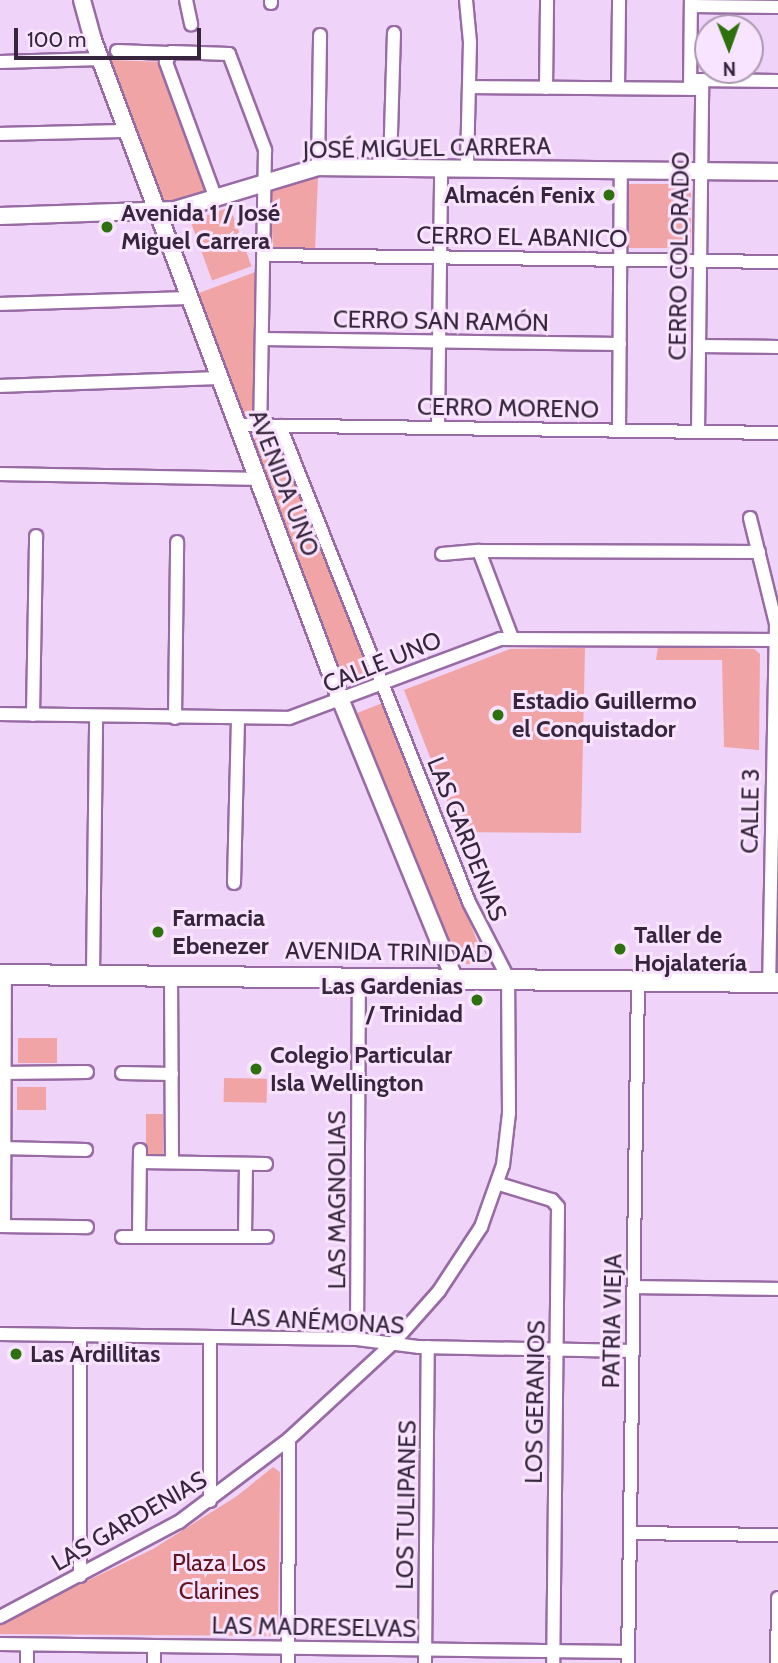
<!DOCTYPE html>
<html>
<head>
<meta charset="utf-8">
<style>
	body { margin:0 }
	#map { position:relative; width:778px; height:1663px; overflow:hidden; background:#f0d3f9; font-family:Cabin,sans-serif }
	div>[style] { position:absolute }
	.green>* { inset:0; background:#f1a4a5; transform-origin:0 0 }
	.roads { filter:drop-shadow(2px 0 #986ba5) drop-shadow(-2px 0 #986ba5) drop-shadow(0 2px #986ba5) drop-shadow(0 -2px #986ba5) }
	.minor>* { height:12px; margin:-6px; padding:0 6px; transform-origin:6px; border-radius:6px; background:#fff }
	.tertiary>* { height:16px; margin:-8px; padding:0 8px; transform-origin:8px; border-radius:8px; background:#fff }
	.secondary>* { height:19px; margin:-9.5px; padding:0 9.5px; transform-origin:9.5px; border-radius:9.5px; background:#fff }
	.dots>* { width:19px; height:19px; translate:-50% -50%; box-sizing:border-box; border:4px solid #f8e4fe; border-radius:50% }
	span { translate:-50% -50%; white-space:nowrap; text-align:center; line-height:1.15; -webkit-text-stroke:6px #f8e4fe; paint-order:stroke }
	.street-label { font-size:24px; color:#37253d }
	.poi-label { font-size:24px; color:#37253d; font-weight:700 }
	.right { translate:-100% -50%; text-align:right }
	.left { translate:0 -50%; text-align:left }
	.park-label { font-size:24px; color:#63141f }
	.north { position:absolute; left:694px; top:14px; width:70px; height:70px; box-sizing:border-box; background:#f8e4fe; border:2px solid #ab98b1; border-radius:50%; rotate:179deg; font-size:19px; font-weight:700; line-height:28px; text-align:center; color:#37253d }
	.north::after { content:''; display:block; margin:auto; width:24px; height:32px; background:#2d710e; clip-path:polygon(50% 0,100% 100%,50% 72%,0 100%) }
	.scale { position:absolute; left:14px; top:28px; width:187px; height:32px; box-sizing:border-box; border:4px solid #37253d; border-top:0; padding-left:9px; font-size:21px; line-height:24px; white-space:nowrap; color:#37253d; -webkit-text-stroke:5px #f8e4fe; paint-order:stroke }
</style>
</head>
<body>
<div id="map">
	<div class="green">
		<i style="clip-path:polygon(111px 60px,163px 62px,210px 191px,165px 204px)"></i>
		<i style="clip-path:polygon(318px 177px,315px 251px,273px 250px,270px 192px)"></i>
		<i style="left:629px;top:184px;width:62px;height:64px"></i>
		<i style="left:230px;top:207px;width:63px;height:42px;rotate:70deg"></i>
		<i style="clip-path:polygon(258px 271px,256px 414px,240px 415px,199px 293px)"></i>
		<i style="clip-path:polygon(280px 438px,372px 676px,340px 685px,250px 439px)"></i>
		<i style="clip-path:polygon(658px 647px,754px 649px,760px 654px,759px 750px,724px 747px,722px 660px,656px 660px)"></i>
		<i style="clip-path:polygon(585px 648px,581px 833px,459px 832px,404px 690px,510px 649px)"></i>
		<i style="clip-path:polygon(385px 702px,486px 964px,455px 964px,352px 715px)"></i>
		<i style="left:57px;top:1038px;width:25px;height:39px;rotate:90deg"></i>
		<i style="left:224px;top:1078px;width:43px;height:24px;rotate:1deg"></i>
		<i style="left:17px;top:1087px;width:29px;height:23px"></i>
		<i style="left:146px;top:1114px;width:17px;height:46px"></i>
		<i style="clip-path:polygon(273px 1467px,280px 1472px,278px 1636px,0 1634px,0 1623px,153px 1549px,237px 1496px)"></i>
	</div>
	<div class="roads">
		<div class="minor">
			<i style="left:186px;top:0;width:25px;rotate:78deg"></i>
			<i style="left:271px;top:0;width:3px;rotate:90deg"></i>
			<i style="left:466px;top:0;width:42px;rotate:84.6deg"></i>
			<i style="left:470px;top:42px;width:126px;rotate:91.4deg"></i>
			<i style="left:691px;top:6px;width:87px;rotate:0.7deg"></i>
			<i style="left:117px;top:51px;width:52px;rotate:2.2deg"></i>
			<i style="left:0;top:62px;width:101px;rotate:-1.7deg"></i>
			<i style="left:694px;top:80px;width:84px;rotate:0.7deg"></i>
			<i style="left:469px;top:87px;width:233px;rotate:0.5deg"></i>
			<i style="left:546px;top:88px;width:88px;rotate:-89.3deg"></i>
			<i style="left:618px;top:88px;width:88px;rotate:-89.3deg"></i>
			<i style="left:690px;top:89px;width:89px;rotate:-89.4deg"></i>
			<i style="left:0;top:134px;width:127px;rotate:-1.4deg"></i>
			<i style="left:318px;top:167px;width:132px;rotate:-89.1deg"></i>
			<i style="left:390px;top:167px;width:134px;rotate:-88.3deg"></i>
			<i style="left:216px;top:199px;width:146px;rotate:-110.1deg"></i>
			<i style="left:166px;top:62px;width:11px;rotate:-63deg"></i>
			<i style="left:171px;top:52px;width:58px;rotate:2deg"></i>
			<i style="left:229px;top:54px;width:103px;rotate:69.4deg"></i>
			<i style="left:265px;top:150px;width:276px;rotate:91deg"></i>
			<i style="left:265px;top:255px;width:513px;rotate:0.78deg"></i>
			<i style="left:0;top:304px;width:190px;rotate:-1.8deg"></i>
			<i style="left:262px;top:339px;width:358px;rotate:0.8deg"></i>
			<i style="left:699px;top:346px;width:79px;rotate:0.7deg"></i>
			<i style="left:0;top:386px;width:220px;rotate:-2.1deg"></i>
			<i style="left:238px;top:425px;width:540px;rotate:0.85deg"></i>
			<i style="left:438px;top:428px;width:260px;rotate:-89.3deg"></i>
			<i style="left:619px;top:431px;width:261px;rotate:-89.6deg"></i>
			<i style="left:698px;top:432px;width:352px;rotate:-89.3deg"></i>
			<i style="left:0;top:474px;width:258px;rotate:1.1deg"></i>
			<i style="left:750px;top:518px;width:109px;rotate:76.2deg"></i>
			<i style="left:776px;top:624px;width:358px;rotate:91.1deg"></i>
			<i style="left:479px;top:551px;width:93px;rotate:69.2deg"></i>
			<i style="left:442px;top:554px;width:37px;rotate:-5deg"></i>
			<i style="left:479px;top:551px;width:280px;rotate:0.2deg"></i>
			<i style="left:0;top:714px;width:289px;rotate:0.8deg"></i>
			<i style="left:289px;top:718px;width:225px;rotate:-20.5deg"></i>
			<i style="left:500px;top:639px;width:278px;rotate:0.2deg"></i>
			<i style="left:33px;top:715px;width:179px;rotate:-89deg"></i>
			<i style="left:175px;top:718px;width:176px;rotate:-89.3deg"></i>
			<i style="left:234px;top:883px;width:165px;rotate:-88.6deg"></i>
			<i style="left:93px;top:974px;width:258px;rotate:-89.3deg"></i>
			<i style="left:171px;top:974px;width:188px;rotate:89.7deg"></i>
			<i style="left:0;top:1073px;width:87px;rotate:-0.7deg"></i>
			<i style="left:122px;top:1073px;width:50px;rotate:1.1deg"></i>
			<i style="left:0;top:1148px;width:86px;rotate:1.3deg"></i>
			<i style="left:140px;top:1162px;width:126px;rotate:0.9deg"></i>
			<i style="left:499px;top:1184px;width:55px;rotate:16.8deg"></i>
			<i style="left:552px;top:1200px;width:9px;rotate:49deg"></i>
			<i style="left:558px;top:1207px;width:456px;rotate:90.6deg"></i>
			<i style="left:0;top:1226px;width:87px;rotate:0.7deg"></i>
			<i style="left:4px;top:1226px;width:252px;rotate:-89.8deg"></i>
			<i style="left:139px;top:1234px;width:84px;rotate:-89.3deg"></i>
			<i style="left:245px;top:1236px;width:72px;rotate:-89.2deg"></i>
			<i style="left:122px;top:1237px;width:145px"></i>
			<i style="left:634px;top:1287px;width:144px;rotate:0.8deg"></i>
			<i style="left:0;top:1334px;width:357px;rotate:0.8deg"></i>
			<i style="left:357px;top:1339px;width:63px;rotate:7.4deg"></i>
			<i style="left:419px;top:1347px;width:214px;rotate:1.1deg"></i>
			<i style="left:357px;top:1339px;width:363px;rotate:-89.7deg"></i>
			<i style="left:210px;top:1501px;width:164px;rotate:-90deg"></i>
			<i style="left:630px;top:1533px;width:148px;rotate:0.8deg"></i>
			<i style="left:80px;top:1576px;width:240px;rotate:-90deg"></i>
			<i style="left:0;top:1617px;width:203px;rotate:-28deg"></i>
			<i style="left:179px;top:1522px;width:138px;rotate:-37deg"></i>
			<i style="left:289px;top:1439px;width:140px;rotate:-42.7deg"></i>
			<i style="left:392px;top:1344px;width:71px;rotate:-48.4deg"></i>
			<i style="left:439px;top:1291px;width:77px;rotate:-56.7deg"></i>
			<i style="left:481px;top:1227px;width:66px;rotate:-70.5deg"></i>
			<i style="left:503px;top:1165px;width:52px;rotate:-83.4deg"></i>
			<i style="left:509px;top:1113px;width:135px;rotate:-90.4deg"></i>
			<i style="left:508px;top:978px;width:85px;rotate:-117.2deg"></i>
			<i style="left:469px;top:902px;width:512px;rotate:-111.66deg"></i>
			<i style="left:0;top:1644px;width:628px;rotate:0.73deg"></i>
			<i style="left:27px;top:1663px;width:18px;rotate:-90deg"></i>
			<i style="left:154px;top:1663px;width:17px;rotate:-90deg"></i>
			<i style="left:288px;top:1663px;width:224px;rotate:-89.7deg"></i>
			<i style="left:425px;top:1663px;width:316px;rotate:-89.5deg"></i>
			<i style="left:628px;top:1663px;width:683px;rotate:-89.16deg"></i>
			<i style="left:777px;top:1663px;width:65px;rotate:-89.1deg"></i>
		</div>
		<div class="tertiary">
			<i style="left:82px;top:0;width:41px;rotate:74.6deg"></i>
			<i style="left:93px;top:40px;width:706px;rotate:69.43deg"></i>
			<i style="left:341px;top:701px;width:299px;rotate:67.8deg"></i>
			<i style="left:0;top:216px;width:175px;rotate:-2deg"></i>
			<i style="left:175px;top:210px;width:149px;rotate:-16.7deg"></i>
			<i style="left:318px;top:167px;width:460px;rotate:0.6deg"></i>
		</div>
		<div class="secondary">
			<i style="left:0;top:974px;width:778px;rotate:0.59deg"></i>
		</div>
	</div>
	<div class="dots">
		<i style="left:609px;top:195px;background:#2d710e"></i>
		<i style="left:107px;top:227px;background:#2d710e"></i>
		<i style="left:498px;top:715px;background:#2d710e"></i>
		<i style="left:158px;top:932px;background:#2d710e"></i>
		<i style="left:620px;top:949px;background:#2d710e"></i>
		<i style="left:477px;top:1000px;background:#2d710e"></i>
		<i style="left:256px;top:1069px;background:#2d710e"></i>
		<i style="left:16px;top:1354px;background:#2d710e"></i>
	</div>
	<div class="street-label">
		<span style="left:427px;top:148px;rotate:-1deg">JOSÉ MIGUEL CARRERA</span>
		<span style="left:522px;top:237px;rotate:1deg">CERRO EL ABANICO</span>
		<span style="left:679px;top:256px;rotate:-89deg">CERRO COLORADO</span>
		<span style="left:441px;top:321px;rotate:1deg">CERRO SAN RAMÓN</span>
		<span style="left:508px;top:408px;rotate:1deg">CERRO MORENO</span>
		<span style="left:284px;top:483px;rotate:69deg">AVENIDA UNO</span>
		<span style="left:382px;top:662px;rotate:-22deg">CALLE UNO</span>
		<span style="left:750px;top:811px;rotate:-89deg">CALLE 3</span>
		<span style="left:467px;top:839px;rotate:68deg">LAS GARDENIAS</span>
		<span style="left:389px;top:952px;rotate:1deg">AVENIDA TRINIDAD</span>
		<span style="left:337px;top:1200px;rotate:-90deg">LAS MAGNOLIAS</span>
		<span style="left:317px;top:1321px;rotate:3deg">LAS ANÉMONAS</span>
		<span style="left:612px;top:1321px;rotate:-89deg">PATRIA VIEJA</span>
		<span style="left:535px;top:1402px;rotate:-89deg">LOS GERANIOS</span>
		<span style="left:406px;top:1505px;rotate:-89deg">LOS TULIPANES</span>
		<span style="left:129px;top:1521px;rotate:-30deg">LAS GARDENIAS</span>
		<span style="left:314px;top:1627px;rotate:1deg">LAS MADRESELVAS</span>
	</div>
	<div class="poi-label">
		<span class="right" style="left:595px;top:195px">Almacén Fenix</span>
		<span class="left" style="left:121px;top:227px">Avenida 1 / José<br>Miguel Carrera</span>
		<span class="left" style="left:512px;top:715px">Estadio Guillermo<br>el Conquistador</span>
		<span class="left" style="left:172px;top:932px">Farmacia<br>Ebenezer</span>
		<span class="left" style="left:634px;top:949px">Taller de<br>Hojalatería</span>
		<span class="right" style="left:463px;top:1000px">Las Gardenias<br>/ Trinidad</span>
		<span class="left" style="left:270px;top:1069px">Colegio Particular<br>Isla Wellington</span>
		<span class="left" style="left:30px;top:1354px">Las Ardillitas</span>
	</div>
	<div class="park-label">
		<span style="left:219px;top:1577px">Plaza Los<br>Clarines</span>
	</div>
	<div class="north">N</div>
	<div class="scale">100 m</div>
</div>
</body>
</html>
